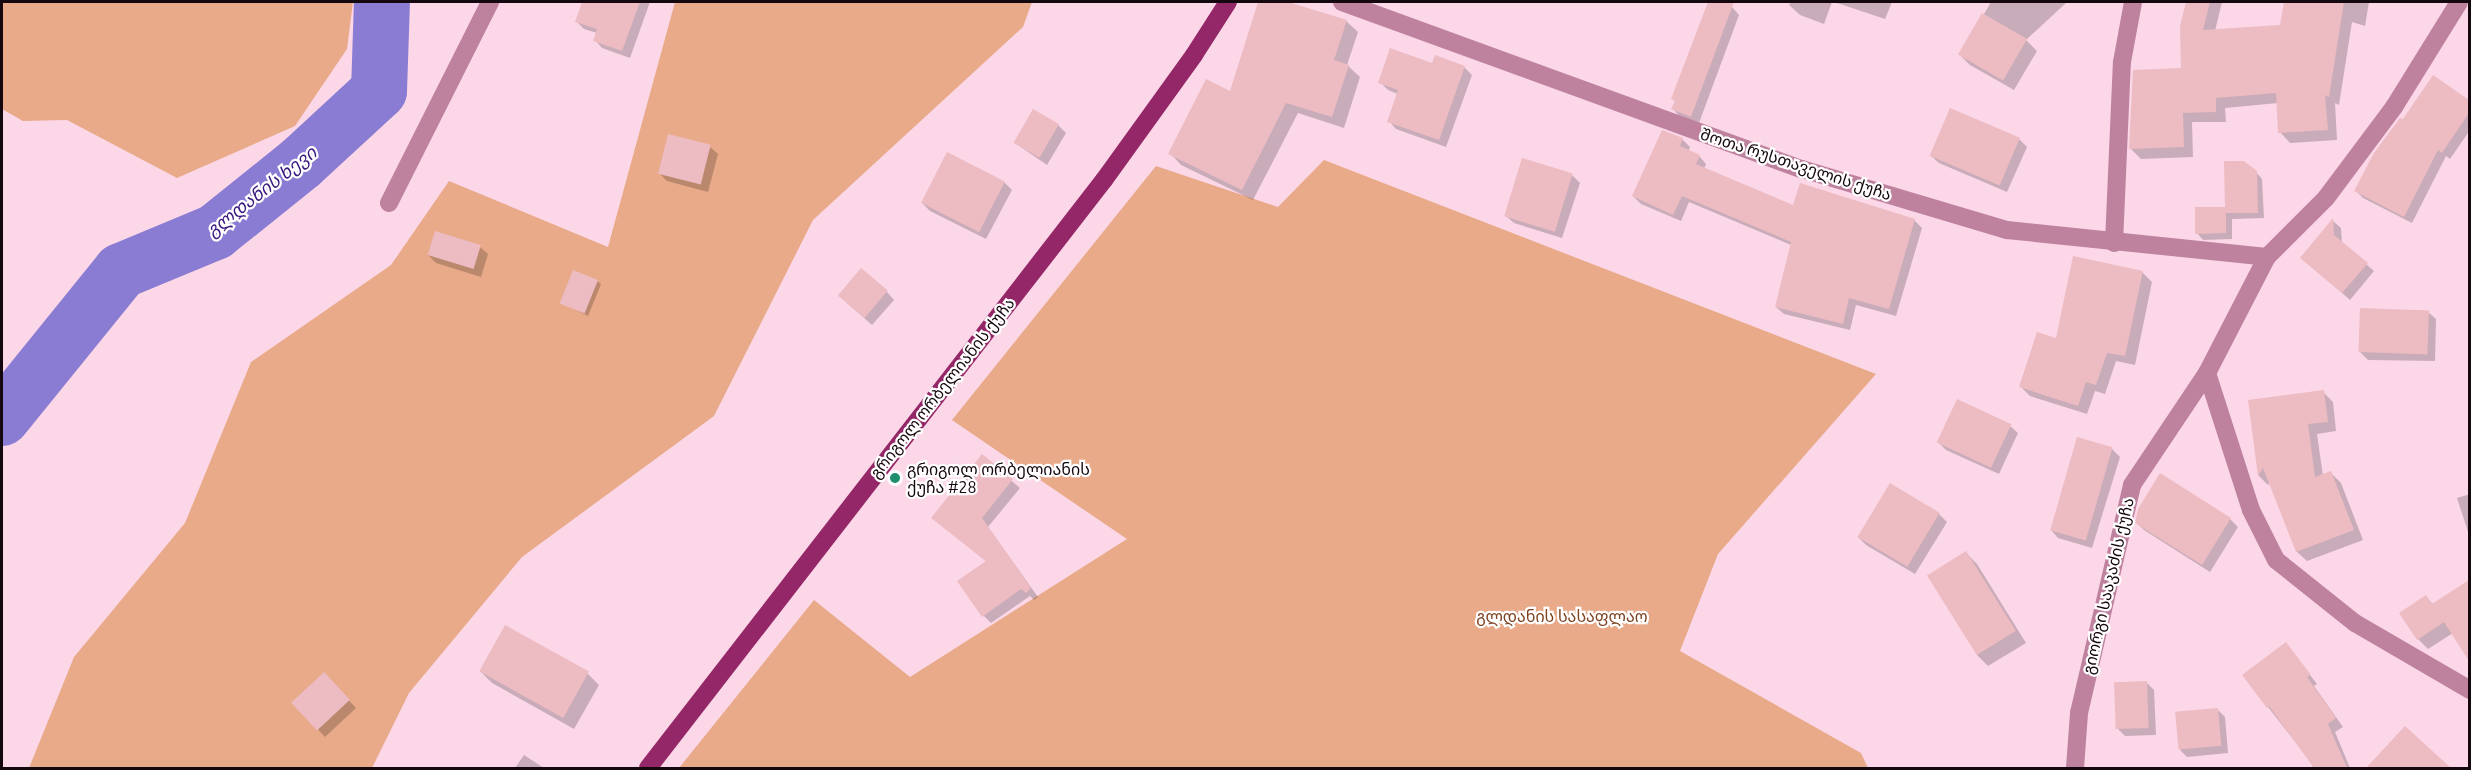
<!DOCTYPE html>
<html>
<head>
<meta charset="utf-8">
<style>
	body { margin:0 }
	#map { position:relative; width:2471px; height:770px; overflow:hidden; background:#fcd7e8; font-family:Ubuntu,"Noto Sans Georgian",sans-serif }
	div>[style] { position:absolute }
	.green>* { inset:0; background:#e9aa89 }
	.shadow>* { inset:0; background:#0003 }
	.river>* { height:56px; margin:-28px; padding:0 28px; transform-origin:28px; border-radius:28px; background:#897cd2 }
	.building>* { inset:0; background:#edbbc2; transform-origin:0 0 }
	.minor>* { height:18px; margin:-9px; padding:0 9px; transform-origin:9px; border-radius:9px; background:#be829f }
	.major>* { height:18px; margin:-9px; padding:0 9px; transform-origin:9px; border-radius:9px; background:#942767 }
	.dots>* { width:16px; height:16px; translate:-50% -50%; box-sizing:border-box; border:3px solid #fff; border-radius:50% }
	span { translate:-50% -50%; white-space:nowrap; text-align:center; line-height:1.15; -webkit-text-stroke:4.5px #fff; paint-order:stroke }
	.street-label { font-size:16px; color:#15070e }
	.poi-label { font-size:16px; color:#15070e }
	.left { translate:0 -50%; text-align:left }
	.park-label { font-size:16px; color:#7e4321 }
	.water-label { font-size:18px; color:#37177d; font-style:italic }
	.frame { position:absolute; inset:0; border:3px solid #15070e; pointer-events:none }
</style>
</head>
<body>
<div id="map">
	<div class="green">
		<i style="clip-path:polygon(2px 2px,353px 2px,347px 49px,295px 126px,177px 178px,67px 120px,23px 121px,2px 109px)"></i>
		<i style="clip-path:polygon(675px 2px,1032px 2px,1023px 27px,813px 220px,714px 416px,522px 557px,409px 693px,372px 768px,29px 768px,74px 657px,185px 523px,251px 362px,391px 265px,449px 181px,608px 247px)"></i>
		<i style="clip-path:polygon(1324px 160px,1876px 374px,1718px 554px,1680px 651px,1861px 753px,1868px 768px,679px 768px,814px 600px,910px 677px,1127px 539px,952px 420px,1156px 166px,1278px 207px)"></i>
	</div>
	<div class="shadow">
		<i style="clip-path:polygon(583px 2px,650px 2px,630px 58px,602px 48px,595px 40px,597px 33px,584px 29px,576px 21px)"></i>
		<i style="clip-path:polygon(1260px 2px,1283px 2px,1346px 21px,1358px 32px,1347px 65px,1360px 77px,1344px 128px,1298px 113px,1253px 200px,1181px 165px,1170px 153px,1231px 93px)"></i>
		<i style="clip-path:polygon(1710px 2px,1732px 7px,1739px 15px,1699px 123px,1680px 117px,1673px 109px,1676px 102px,1673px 99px)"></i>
		<i style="clip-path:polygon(1791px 2px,1832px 2px,1824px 24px,1800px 15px,1789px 5px)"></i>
		<i style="clip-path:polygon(1834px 2px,1892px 2px,1885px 19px)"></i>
		<i style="clip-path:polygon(1991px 2px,2067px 2px,2026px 40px,2037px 51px,2014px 90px,1970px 65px,1960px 55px)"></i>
		<i style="clip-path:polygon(2187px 2px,2222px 2px,2215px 31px,2281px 26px,2285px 2px,2369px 2px,2365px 26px,2352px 22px,2339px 105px,2335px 103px,2337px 140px,2290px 143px,2280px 132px,2278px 103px,2225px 108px,2226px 122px,2192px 122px,2193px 157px,2141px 159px,2131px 149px,2183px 69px,2181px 26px)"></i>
		<i style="clip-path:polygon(1433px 65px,1464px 67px,1472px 75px,1446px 147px,1396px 129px,1389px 121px,1398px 94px,1388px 90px,1380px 82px)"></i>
		<i style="clip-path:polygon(2434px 77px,2470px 102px,2470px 130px,2450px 159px,2446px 156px,2412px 223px,2363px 198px,2356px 191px)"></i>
		<i style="clip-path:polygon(1058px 125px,1066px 133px,1047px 165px,1015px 143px)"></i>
		<i style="clip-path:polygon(1682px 139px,1690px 147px,1688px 152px,1699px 156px,1706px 164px,1704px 169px,1794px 207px,1914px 220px,1922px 228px,1896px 316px,1856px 305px,1850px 330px,1784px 314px,1776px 307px,1791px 245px,1689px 202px,1681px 221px,1641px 204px,1633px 196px)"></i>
		<i style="clip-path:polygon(2019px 139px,2027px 147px,2007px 192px,1939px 163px,1931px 156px)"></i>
		<i style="clip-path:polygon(710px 147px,718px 154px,708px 192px,667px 181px,659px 173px)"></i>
		<i style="clip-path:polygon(2256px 172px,2262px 179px,2264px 218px,2232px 219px,2232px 239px,2203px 240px,2197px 233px,2227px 208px)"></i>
		<i style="clip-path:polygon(1572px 175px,1580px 183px,1562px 238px,1514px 223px,1506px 216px)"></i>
		<i style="clip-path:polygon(1004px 182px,1012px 190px,986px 239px,930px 211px,922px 203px)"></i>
		<i style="clip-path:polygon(2333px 221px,2341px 228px,2342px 243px,2374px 271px,2350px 300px,2302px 258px)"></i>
		<i style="clip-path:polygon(480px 247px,488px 254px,481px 277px,436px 263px,428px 255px)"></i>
		<i style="clip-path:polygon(2142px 272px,2152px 282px,2135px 365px,2116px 361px,2105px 394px,2095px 391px,2087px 414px,2030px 396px,2020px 386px,2058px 340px)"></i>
		<i style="clip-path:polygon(597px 281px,601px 284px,588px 316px,562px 303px)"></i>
		<i style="clip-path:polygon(887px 292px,894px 300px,872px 325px,847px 303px)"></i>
		<i style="clip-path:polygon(2428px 312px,2436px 319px,2435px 361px,2368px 360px,2360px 352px)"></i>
		<i style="clip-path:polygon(2323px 392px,2333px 402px,2336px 431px,2317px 434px,2323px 476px,2331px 473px,2341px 483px,2363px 540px,2307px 561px,2297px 552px,2270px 482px,2268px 485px,2259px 476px,2250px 401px)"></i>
		<i style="clip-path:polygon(1957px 401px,2010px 426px,2018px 433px,1999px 474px,1946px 450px,1938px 442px)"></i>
		<i style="clip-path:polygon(2112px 449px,2120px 457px,2092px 548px,2058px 538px,2051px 530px)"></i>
		<i style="clip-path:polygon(982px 456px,1020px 488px,988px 527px,1038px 597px,1034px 600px,1030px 596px,991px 623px,984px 616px,987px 562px,941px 525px)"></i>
		<i style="clip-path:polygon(2161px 476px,2230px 519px,2238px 527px,2210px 572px,2144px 530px,2136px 522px)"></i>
		<i style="clip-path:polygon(1890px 485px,1939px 514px,1947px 522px,1915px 574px,1866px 545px,1858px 537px)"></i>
		<i style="clip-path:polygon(2470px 494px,2470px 538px,2457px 498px)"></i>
		<i style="clip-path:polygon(1966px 553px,1977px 564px,2026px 643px,1988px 666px,1977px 655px)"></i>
		<i style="clip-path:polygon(2470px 582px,2470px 658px,2453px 633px,2428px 649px,2418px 639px,2426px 597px,2434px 605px)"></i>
		<i style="clip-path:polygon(2286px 644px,2317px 684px,2314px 686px,2343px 727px,2335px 732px,2350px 768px,2309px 768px,2314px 766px,2268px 707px)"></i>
		<i style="clip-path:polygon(480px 671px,588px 674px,599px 685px,574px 729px,492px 683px)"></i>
		<i style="clip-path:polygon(332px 682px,356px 708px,325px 737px,293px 703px)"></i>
		<i style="clip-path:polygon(2147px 683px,2154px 690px,2156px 735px,2125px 736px,2117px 728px)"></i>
		<i style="clip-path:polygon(2217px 709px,2225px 717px,2228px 753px,2187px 757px,2180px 750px)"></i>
		<i style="clip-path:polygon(2405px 729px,2446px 766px,2444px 768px,2368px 768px)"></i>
		<i style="clip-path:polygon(524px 755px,544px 768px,515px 768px)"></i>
	</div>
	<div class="river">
		<i style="left:2px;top:418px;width:189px;rotate:-51deg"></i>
		<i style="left:121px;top:271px;width:102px;rotate:-22.5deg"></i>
		<i style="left:215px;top:232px;width:110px;rotate:-38.7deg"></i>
		<i style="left:301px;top:163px;width:106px;rotate:-42.7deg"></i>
		<i style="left:379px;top:91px;width:89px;rotate:-88.1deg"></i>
	</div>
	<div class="building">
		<i style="clip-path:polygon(582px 2px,640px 2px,622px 51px,593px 41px,597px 29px,575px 22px)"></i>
		<i style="clip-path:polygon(1258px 2px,1288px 2px,1347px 20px,1334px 60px,1349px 65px,1332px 117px,1286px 103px,1242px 190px,1168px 154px,1206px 79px,1230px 91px)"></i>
		<i style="clip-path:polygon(1708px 2px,1734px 2px,1691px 117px,1671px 109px,1675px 101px,1671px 99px)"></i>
		<i style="clip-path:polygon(2186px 2px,2210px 2px,2203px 30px,2280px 25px,2284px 2px,2344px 2px,2329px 97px,2325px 95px,2328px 130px,2278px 133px,2276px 93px,2216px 98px,2216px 112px,2183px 113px,2184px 147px,2129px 149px,2133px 70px,2181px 68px,2180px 26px)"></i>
		<i style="left:1982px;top:13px;width:52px;height:48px;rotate:30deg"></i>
		<i style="clip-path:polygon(1390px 48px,1432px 63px,1435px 55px,1465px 66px,1439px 140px,1387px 122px,1398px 90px,1378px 83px)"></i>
		<i style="clip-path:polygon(2433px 75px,2469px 100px,2469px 113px,2442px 153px,2438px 150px,2404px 217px,2354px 191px,2374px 153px,2400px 118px,2403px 119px)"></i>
		<i style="left:1950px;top:108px;width:76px;height:52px;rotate:23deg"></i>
		<i style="left:1033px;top:109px;width:30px;height:39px;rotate:30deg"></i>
		<i style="clip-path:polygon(1662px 130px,1683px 138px,1680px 146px,1700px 155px,1696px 164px,1793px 205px,1800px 183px,1915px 219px,1889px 309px,1849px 298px,1843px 324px,1775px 307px,1791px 242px,1682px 196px,1673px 215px,1632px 196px)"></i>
		<i style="left:668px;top:134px;width:44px;height:41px;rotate:14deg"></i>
		<i style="left:947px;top:152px;width:65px;height:57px;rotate:27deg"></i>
		<i style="left:1522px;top:158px;width:53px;height:61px;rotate:17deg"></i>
		<i style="clip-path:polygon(2224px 161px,2244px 161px,2257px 171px,2258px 213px,2226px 213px,2226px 233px,2195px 234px,2195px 207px,2225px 207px)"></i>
		<i style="clip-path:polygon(2333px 218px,2334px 235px,2368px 263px,2342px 293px,2300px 258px)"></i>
		<i style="left:435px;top:231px;width:48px;height:25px;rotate:17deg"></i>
		<i style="clip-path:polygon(2073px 256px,2143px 271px,2125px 356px,2107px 353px,2096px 385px,2086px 382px,2078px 406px,2019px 387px,2037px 332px,2056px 338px)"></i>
		<i style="left:861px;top:268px;width:35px;height:36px;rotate:40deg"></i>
		<i style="left:573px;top:270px;width:27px;height:36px;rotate:22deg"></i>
		<i style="left:2360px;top:308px;width:69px;height:44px;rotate:2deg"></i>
		<i style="clip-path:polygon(2324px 390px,2328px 422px,2308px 424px,2315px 477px,2331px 471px,2354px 530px,2296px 552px,2263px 468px,2258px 476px,2248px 400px)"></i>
		<i style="left:1957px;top:399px;width:60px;height:48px;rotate:25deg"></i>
		<i style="left:2077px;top:437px;width:37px;height:97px;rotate:16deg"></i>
		<i style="clip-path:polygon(982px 454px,1013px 479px,982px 518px,1031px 588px,1026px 593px,1021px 589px,982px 617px,957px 581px,986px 561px,931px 518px)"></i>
		<i style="clip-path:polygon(2160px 473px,2231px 518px,2202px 565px,2135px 523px,2138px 509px)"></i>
		<i style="left:1890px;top:483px;width:58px;height:63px;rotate:31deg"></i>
		<i style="left:1966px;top:551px;width:94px;height:46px;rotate:58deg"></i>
		<i style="clip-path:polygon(2469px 580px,2469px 661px,2444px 622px,2417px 640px,2399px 613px,2426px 595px,2432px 604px)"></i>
		<i style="left:505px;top:625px;width:96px;height:53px;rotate:29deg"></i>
		<i style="clip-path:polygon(2286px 642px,2311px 675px,2307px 677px,2336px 718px,2328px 724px,2347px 768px,2314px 768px,2269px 706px,2267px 708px,2242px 675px)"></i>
		<i style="left:324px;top:672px;width:38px;height:45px;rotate:47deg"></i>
		<i style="left:2147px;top:681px;width:47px;height:33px;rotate:88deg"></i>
		<i style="left:2218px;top:708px;width:38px;height:43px;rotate:85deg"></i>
		<i style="clip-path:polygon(2405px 726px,2451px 768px,2366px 768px)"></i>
	</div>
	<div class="minor">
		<i style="left:1342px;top:2px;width:489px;rotate:20deg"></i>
		<i style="left:1802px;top:169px;width:214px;rotate:16.6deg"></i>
		<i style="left:2007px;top:230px;width:261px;rotate:5.9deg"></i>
		<i style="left:389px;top:203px;width:225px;rotate:-63.3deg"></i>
		<i style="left:2114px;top:243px;width:181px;rotate:-87.5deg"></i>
		<i style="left:2122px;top:62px;width:61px;rotate:-79.6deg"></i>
		<i style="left:2207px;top:373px;width:144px;rotate:72.2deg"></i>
		<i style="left:2251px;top:510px;width:56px;rotate:63.4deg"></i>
		<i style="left:2276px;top:560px;width:101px;rotate:38.6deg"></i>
		<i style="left:2355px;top:623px;width:133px;rotate:30.2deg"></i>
		<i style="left:2075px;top:768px;width:55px;rotate:-85.8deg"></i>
		<i style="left:2079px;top:713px;width:234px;rotate:-76.9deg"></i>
		<i style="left:2132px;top:485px;width:135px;rotate:-56.2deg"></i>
		<i style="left:2207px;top:373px;width:131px;rotate:-62.7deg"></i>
		<i style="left:2267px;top:257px;width:83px;rotate:-45deg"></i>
		<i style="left:2326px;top:198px;width:114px;rotate:-53.2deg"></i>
		<i style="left:2394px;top:107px;width:123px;rotate:-58.2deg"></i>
	</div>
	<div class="major">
		<i style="left:648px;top:768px;width:744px;rotate:-52.21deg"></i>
		<i style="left:1104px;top:180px;width:154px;rotate:-54.2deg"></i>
		<i style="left:1194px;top:55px;width:63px;rotate:-57.3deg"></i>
	</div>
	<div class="dots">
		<i style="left:895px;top:478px;background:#1e8e6f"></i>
	</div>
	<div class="street-label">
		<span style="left:1796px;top:164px;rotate:18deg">შოთა რუსთაველის ქუჩა</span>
		<span style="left:942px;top:388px;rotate:-52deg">გრიგოლ ორბელიანის ქუჩა</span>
		<span style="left:2108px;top:586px;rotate:-77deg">გიორგი სააკაძის ქუჩა</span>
	</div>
	<div class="poi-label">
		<span class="left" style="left:907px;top:478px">გრიგოლ ორბელიანის<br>ქუჩა #28</span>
	</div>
	<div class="park-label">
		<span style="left:1562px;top:616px">გლდანის სასაფლაო</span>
	</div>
	<div class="water-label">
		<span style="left:261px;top:191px;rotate:-38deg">გლდანის ხევი</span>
	</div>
	<div class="frame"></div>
</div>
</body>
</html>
